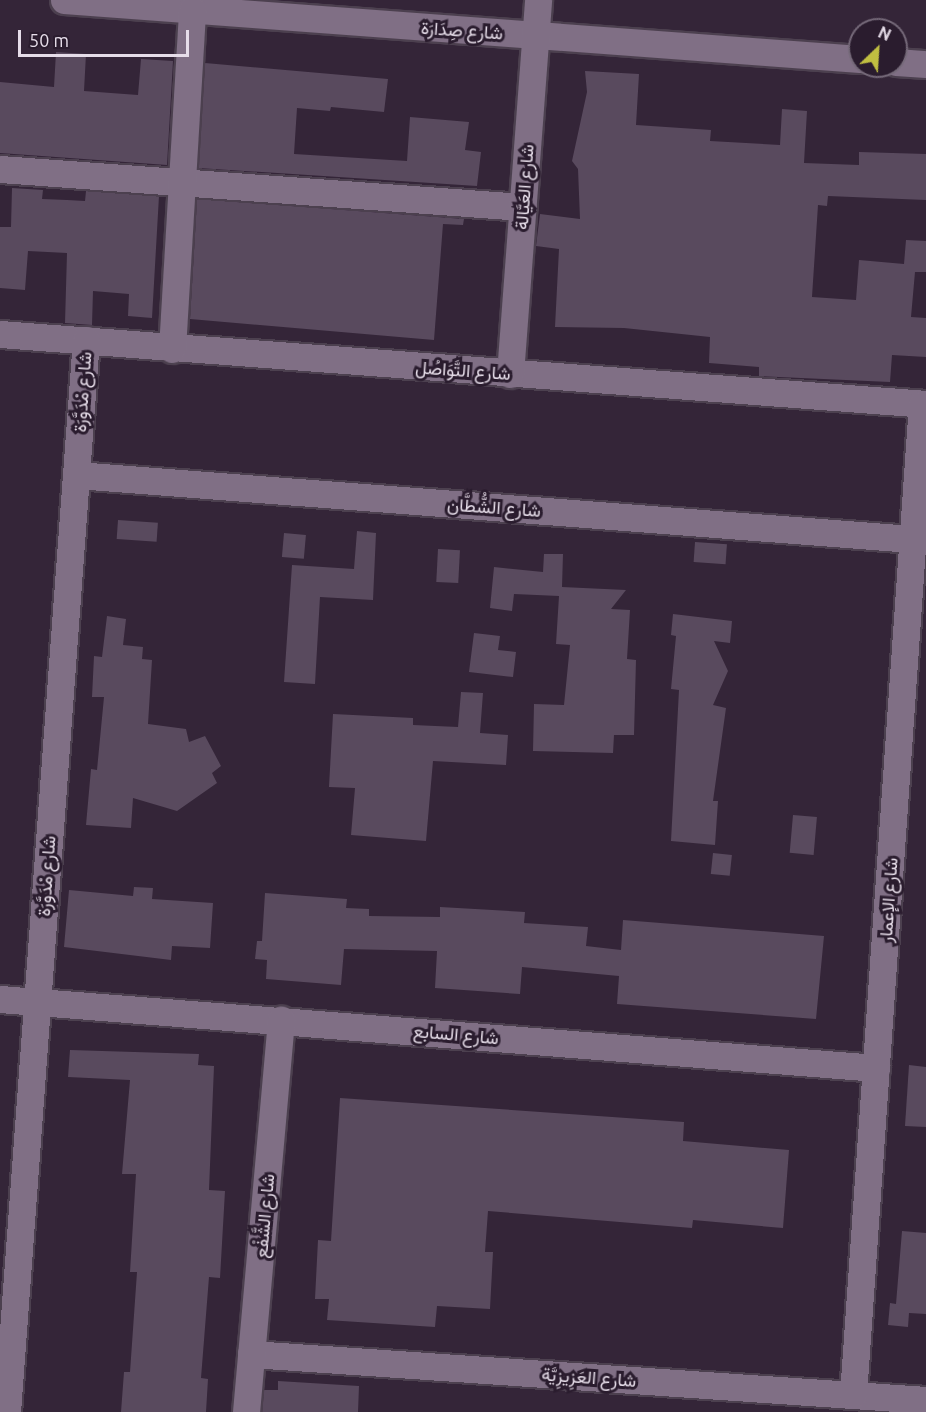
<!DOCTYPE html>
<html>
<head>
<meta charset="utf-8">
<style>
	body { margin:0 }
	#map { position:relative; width:926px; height:1412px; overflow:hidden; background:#342538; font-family:Ubuntu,Vazirmatn,sans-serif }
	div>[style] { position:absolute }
	.building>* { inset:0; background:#594a5e; transform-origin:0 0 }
	.roads { filter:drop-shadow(2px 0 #4c404f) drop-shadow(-2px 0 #4c404f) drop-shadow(0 2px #4c404f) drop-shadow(0 -2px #4c404f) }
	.minor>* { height:27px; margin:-13.5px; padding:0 13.5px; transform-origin:13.5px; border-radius:13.5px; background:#806f85 }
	span { translate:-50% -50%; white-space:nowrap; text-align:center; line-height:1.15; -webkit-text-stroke:6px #2a1c2e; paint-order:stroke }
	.street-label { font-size:18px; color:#e6dde9 }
	.north { position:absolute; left:848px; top:18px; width:60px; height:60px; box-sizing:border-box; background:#2a1c2e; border:2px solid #756979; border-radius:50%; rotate:25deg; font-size:16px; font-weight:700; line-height:24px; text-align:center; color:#e6dde9 }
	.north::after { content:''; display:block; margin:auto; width:21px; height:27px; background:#c0be41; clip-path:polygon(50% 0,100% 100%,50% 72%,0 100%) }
	.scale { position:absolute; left:18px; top:30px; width:171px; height:27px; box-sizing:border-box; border:3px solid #e6dde9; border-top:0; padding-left:8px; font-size:18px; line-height:21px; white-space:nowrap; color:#e6dde9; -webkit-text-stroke:4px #2a1c2e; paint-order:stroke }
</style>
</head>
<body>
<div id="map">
	<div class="building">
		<i style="clip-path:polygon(56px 52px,86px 54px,84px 91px,138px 95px,141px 59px,173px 61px,167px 165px,0 153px,0 82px,54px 87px)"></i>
		<i style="clip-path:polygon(205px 63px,388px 79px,384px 112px,331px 107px,330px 111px,297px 108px,294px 154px,407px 161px,410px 117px,469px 122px,465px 150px,481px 152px,477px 186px,198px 168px)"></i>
		<i style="clip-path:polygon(585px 71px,639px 74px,636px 125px,711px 130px,710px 141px,780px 145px,782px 109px,807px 111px,804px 163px,859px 165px,859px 152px,926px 154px,926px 200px,828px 196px,827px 206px,818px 205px,812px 297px,856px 300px,859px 260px,904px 264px,906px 240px,926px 241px,926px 272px,915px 272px,911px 317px,926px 318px,926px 357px,892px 355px,890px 382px,759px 376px,759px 367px,709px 363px,710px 337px,624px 328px,555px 327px,559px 249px,536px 246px,540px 214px,580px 219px,578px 169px,572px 161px,587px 92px)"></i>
		<i style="clip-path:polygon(12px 188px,43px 190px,42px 199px,67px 200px,85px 201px,86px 191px,159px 196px,152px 318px,128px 316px,129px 294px,93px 291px,92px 325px,65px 323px,67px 253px,28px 251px,25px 290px,0 288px,0 227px,11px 227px)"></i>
		<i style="clip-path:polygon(197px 199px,464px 219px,463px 225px,443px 224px,434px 340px,190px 319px)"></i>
		<i style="left:118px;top:520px;width:40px;height:19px;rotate:4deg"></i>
		<i style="clip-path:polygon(357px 531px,376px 533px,373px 600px,320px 597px,315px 684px,284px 682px,292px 565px,354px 569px)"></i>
		<i style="left:284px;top:533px;width:22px;height:24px;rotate:5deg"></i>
		<i style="left:695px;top:542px;width:32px;height:20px;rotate:4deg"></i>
		<i style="left:438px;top:549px;width:22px;height:33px;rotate:3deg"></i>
		<i style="clip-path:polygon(544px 554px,563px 554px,562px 587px,626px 590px,611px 609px,630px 610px,627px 659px,636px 660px,634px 735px,614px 735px,613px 753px,533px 751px,534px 704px,564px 705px,570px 645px,556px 644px,559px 596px,514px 594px,512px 611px,490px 608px,494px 567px,543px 572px)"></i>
		<i style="clip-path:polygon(673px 614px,732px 621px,730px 643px,714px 641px,728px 671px,713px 705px,726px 708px,713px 801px,718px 801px,715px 845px,671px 841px,679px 690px,671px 689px,676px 636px,671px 635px)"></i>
		<i style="clip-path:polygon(107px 616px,126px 619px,123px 645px,143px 647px,142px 659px,152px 660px,148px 724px,186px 729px,189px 742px,205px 736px,221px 766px,212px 773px,217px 783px,177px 811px,133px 798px,131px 828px,86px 825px,91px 769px,97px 770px,104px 697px,92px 697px,94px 656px,102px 657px)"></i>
		<i style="clip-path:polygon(474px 633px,500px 636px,498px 650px,516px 652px,513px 677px,469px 672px)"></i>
		<i style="clip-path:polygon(461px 692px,483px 693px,480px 733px,508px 735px,506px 765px,433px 761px,426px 841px,351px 835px,355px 788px,329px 787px,333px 714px,413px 718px,413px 725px,458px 727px)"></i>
		<i style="left:793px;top:815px;width:24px;height:38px;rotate:5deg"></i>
		<i style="left:713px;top:853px;width:19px;height:21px;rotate:6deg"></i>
		<i style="clip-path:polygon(134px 887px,153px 888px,152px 899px,213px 903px,210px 948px,172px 946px,171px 960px,64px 947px,69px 890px,133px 896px)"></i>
		<i style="clip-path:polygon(265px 893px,347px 899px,346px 908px,369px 909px,369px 916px,440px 917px,440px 907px,525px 912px,524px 923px,588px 927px,586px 946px,621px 950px,623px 920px,824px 936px,816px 1019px,617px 1004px,619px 976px,522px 967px,520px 994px,435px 988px,437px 951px,344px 949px,341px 985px,266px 979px,267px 960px,255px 959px,257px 941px,262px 941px)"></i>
		<i style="clip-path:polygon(70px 1050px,199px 1054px,198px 1065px,214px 1066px,209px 1190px,225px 1191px,220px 1278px,209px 1277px,201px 1378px,208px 1379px,206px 1412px,121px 1412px,124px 1372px,130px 1372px,137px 1272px,130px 1272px,136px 1174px,122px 1174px,130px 1080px,68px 1077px)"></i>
		<i style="clip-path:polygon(909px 1065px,926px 1067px,926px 1127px,905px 1126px)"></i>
		<i style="clip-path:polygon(340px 1098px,684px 1122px,683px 1141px,789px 1150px,783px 1228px,693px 1220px,692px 1228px,488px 1211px,485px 1252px,493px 1252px,490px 1309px,437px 1306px,435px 1327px,327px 1320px,329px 1299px,315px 1299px,318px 1240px,331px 1241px)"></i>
		<i style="clip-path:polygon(902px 1231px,926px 1233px,926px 1314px,909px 1313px,908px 1327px,888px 1325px,890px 1303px,896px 1304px)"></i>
		<i style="clip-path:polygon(278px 1381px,359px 1386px,358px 1412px,262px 1412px,264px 1390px,278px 1390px)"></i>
	</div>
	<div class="roads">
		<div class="minor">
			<i style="left:64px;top:0;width:798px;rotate:4.24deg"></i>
			<i style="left:896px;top:62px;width:30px;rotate:4deg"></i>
			<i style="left:0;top:169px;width:524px;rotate:4.16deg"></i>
			<i style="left:0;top:334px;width:929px;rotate:4.32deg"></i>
			<i style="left:172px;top:349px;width:340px;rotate:-86.6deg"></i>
			<i style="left:510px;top:374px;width:375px;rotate:-85.7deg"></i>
			<i style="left:76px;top:475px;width:838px;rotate:4.38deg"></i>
			<i style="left:0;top:999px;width:879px;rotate:4.5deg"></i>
			<i style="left:251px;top:1354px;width:677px;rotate:3.9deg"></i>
			<i style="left:853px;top:1395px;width:993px;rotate:-86.02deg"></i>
			<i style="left:7px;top:1412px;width:1075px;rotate:-85.79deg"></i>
			<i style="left:246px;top:1412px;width:394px;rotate:-84.9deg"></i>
		</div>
	</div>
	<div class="street-label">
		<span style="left:462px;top:30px;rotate:4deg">شارع صِدَارَة</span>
		<span style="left:524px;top:187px;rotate:-86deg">شارع العَيَّالة</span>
		<span style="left:463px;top:370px;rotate:4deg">شارع التَّوَاصُل</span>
		<span style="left:82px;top:392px;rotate:-86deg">شارع مْدَوَّرَة</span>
		<span style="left:494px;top:507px;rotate:4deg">شارع الشُّطَّان</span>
		<span style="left:46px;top:876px;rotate:-86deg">شارع مْدَوَّرَة</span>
		<span style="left:888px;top:900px;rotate:-86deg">شارع الإعمار</span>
		<span style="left:456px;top:1034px;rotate:5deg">شارع السابع</span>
		<span style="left:264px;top:1216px;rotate:-85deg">شارع الشَّفْع</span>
		<span style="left:589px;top:1377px;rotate:4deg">شارع العَزِيزِيَّة</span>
	</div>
	<div class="north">N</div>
	<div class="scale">50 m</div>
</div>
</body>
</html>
